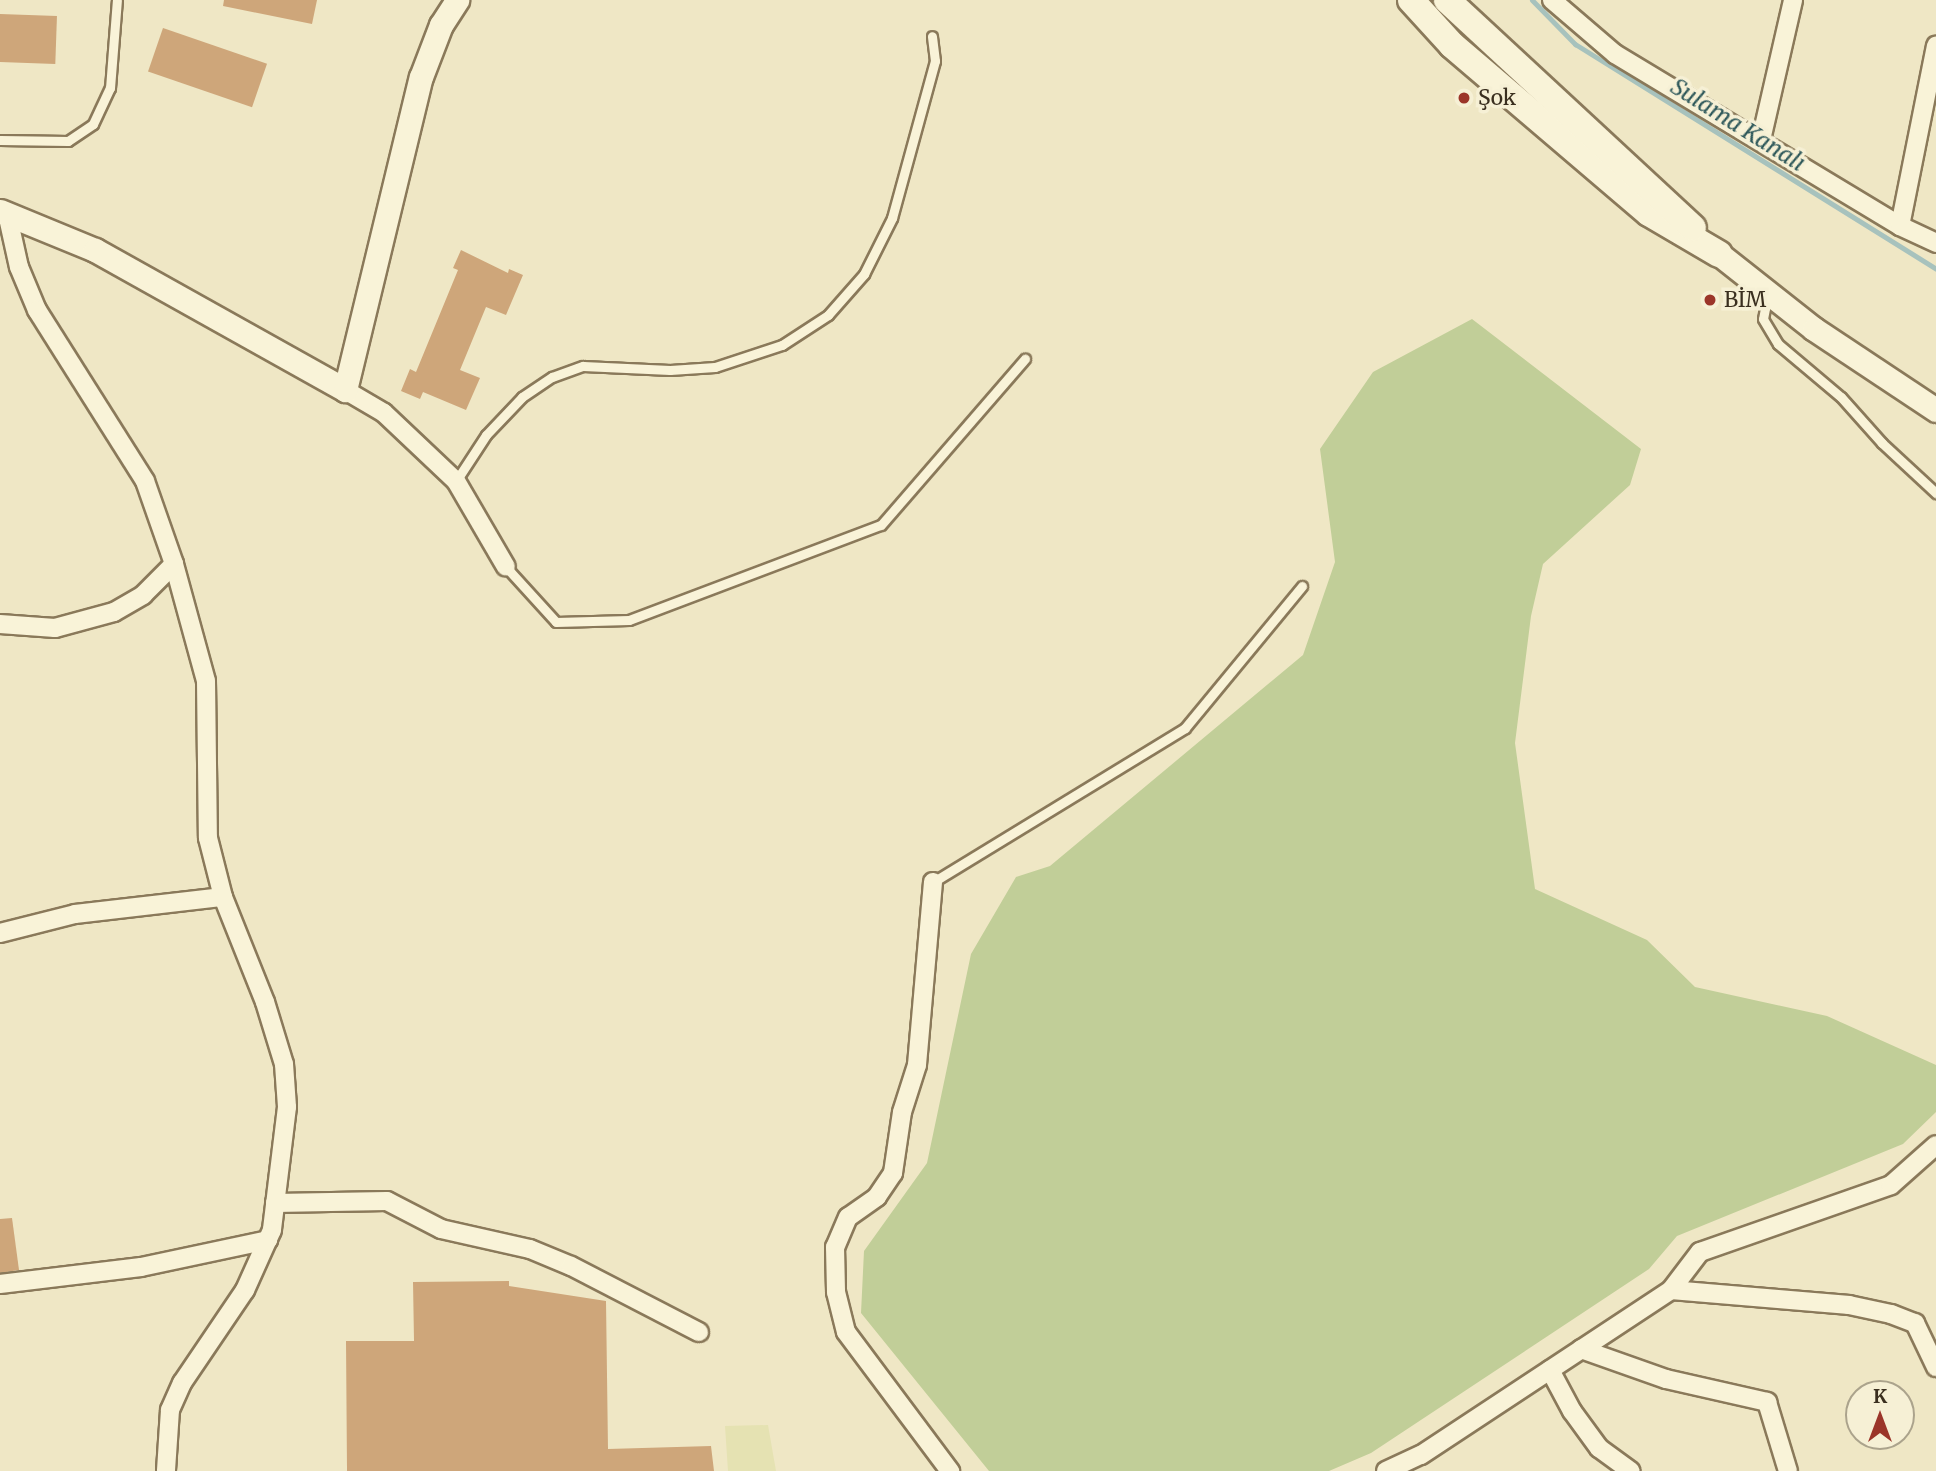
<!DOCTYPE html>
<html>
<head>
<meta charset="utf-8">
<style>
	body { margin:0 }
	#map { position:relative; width:1936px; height:1471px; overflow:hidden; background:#efe7c5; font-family:Merriweather,serif }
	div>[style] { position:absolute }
	.farmland>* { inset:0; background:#e5e2b2 }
	.green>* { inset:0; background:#c1ce98 }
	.stream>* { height:5px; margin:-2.5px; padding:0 2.5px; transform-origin:2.5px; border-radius:2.5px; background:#a7c2bd }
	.building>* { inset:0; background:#cea67a; transform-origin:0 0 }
	.roads { filter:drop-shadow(2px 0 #8a795a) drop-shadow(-2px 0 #8a795a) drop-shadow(0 2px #8a795a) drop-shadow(0 -2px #8a795a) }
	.service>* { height:9px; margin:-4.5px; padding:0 4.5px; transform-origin:4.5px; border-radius:4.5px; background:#f9f3d8 }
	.minor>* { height:18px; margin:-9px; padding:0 9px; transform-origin:9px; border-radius:9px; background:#f9f3d8 }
	.tertiary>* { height:23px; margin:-11.5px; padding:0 11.5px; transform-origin:11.5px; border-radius:11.5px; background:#f9f3d8 }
	.secondary>* { height:26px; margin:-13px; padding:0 13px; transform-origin:13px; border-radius:13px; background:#f9f3d8 }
	.dots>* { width:19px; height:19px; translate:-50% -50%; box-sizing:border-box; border:4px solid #f6f0d5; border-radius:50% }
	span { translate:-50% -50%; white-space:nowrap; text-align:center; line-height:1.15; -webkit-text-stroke:7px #f6f0d5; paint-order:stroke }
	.poi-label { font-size:21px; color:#3a2f1f }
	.left { translate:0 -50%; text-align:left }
	.water-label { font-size:23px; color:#2e585a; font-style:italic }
	.north { position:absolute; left:1845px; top:1380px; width:70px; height:70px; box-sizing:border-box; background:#f6f0d5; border:2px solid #aba38c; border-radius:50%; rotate:0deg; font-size:19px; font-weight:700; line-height:28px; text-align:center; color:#3a2f1f }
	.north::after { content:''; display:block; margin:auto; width:24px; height:32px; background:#9b3529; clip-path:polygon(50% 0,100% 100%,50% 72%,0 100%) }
</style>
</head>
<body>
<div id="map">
	<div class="farmland">
		<i style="clip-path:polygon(768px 1425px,776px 1471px,728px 1471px,725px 1426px)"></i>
	</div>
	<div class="green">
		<i style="clip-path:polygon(1472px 319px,1641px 449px,1630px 485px,1543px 564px,1531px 616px,1515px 743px,1535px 889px,1647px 940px,1695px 987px,1827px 1016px,1936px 1065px,1936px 1112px,1903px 1144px,1677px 1236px,1649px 1269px,1371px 1453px,1329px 1471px,989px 1471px,861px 1313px,864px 1251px,927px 1163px,971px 954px,1016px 877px,1050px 866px,1303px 655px,1335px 562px,1320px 449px,1373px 372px)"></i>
	</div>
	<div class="stream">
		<i style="left:1532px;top:0;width:62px;rotate:45.7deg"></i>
		<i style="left:1575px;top:44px;width:425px;rotate:31.9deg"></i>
	</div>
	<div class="building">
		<i style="clip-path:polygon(224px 0,317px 0,312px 24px,223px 6px)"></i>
		<i style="left:0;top:14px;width:57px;height:48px;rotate:2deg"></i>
		<i style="left:163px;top:28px;width:110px;height:46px;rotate:19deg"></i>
		<i style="clip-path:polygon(461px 250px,508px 273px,509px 269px,523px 275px,506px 315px,486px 307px,460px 370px,480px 378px,466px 410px,423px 392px,420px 399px,401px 391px,410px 369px,416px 372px,458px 270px,453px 268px)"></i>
		<i style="clip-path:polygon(12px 1218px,19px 1270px,0 1273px,0 1219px)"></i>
		<i style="clip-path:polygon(509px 1281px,509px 1286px,606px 1301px,608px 1449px,711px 1446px,714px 1471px,347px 1471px,346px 1341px,414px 1341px,413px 1282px)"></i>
	</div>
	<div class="roads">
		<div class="service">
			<i style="left:0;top:140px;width:68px;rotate:0.8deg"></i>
			<i style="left:68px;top:141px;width:30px;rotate:-34deg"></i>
			<i style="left:93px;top:124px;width:40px;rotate:-65deg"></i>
			<i style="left:110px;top:88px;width:88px;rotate:-85.5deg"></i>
			<i style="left:1768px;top:293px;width:26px;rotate:101deg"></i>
			<i style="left:1763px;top:319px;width:29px;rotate:59deg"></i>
			<i style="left:1778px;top:344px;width:82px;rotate:40.1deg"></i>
			<i style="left:1841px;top:397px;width:62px;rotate:48.3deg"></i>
			<i style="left:1882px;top:443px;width:74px;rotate:42.8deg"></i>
			<i style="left:456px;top:481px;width:55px;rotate:-56.9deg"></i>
			<i style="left:486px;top:435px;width:52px;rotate:-46.5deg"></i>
			<i style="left:522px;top:397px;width:36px;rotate:-34deg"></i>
			<i style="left:552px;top:377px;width:33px;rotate:-20deg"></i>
			<i style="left:583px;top:366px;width:87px;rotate:2.6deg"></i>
			<i style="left:670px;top:370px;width:45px;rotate:-3.8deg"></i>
			<i style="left:715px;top:367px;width:71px;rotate:-18.2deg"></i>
			<i style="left:782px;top:345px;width:55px;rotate:-33.1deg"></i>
			<i style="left:828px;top:315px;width:55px;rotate:-48.7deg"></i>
			<i style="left:864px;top:274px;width:63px;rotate:-63.4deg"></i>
			<i style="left:892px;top:218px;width:163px;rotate:-74.7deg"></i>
			<i style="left:935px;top:61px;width:25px;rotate:-97deg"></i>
			<i style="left:506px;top:567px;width:74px;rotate:47.7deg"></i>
			<i style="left:556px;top:622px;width:73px;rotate:-1.6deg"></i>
			<i style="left:629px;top:620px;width:269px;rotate:-20.7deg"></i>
			<i style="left:881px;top:525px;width:220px;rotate:-49.1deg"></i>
			<i style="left:933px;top:882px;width:295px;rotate:-31.4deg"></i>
			<i style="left:1185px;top:728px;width:184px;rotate:-50.5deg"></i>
		</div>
		<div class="minor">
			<i style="left:1552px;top:0;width:83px;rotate:40.6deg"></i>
			<i style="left:1615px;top:54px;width:333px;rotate:31.1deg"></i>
			<i style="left:1900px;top:226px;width:40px;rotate:25deg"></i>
			<i style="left:1761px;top:140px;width:144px;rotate:-77.1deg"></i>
			<i style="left:7px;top:213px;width:55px;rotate:77.5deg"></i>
			<i style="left:19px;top:267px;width:47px;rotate:67.3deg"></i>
			<i style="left:37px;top:310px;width:202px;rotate:57.7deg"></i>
			<i style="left:145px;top:481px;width:88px;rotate:70.7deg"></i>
			<i style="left:174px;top:564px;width:121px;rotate:74.7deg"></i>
			<i style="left:206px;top:681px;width:157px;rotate:89.3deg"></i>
			<i style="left:208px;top:838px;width:61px;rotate:75.7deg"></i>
			<i style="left:223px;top:897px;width:113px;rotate:68.2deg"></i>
			<i style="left:265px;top:1002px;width:65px;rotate:73deg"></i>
			<i style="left:284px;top:1064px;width:43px;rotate:86deg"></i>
			<i style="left:287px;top:1107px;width:124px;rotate:97deg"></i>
			<i style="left:272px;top:1230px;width:66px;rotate:114.2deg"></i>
			<i style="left:245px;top:1290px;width:112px;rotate:124.1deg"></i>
			<i style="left:182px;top:1383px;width:30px;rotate:114deg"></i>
			<i style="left:170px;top:1410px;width:61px;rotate:93.8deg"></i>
			<i style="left:1900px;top:226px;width:184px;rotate:-78.7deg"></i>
			<i style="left:345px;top:390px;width:45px;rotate:30.5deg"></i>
			<i style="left:384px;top:413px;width:99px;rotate:43.4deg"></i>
			<i style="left:456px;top:481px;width:99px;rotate:59.8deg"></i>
			<i style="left:0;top:624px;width:55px;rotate:4.2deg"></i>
			<i style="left:55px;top:628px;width:61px;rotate:-15.2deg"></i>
			<i style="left:114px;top:612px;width:34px;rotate:-30deg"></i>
			<i style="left:143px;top:595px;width:44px;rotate:-45deg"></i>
			<i style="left:933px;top:882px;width:184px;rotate:95deg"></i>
			<i style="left:917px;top:1065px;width:49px;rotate:107.7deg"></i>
			<i style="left:902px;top:1112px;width:62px;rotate:98.4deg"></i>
			<i style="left:893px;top:1173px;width:29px;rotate:124deg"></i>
			<i style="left:877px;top:1197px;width:35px;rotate:145deg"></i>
			<i style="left:848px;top:1217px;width:33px;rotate:113deg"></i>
			<i style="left:835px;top:1247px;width:45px;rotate:88.7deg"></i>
			<i style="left:836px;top:1292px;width:41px;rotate:76deg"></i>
			<i style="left:846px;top:1332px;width:174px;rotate:53.2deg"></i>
			<i style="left:0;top:933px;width:77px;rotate:-14.2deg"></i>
			<i style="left:75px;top:914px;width:149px;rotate:-6.6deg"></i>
			<i style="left:275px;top:1203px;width:112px;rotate:-1deg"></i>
			<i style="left:387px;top:1201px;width:61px;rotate:27.4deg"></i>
			<i style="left:441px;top:1229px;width:91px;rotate:12.7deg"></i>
			<i style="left:530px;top:1249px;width:44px;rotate:22.5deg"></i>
			<i style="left:571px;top:1266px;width:144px;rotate:27.3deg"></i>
			<i style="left:0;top:1284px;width:142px;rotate:-6.9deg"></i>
			<i style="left:141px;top:1267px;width:130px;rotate:-12deg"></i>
			<i style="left:1671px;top:1290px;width:179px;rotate:4.8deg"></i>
			<i style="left:1849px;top:1305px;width:43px;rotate:12.1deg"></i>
			<i style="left:1891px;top:1314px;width:26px;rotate:21deg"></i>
			<i style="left:1915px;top:1323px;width:49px;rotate:64.5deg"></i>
			<i style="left:1581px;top:1349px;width:90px;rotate:19.4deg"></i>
			<i style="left:1666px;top:1379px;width:104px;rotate:12.8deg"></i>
			<i style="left:1767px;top:1402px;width:72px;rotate:73.1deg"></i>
			<i style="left:1550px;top:1370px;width:47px;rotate:61.8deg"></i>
			<i style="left:1572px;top:1411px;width:46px;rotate:53.9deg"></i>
			<i style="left:1599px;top:1448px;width:39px;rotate:36deg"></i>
			<i style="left:1386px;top:1471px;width:38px;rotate:-25deg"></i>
			<i style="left:1421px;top:1455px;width:300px;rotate:-33.4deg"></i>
			<i style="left:1671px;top:1290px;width:48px;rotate:-52.7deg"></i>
			<i style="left:1700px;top:1252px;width:202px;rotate:-19.3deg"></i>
			<i style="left:1891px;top:1185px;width:60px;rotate:-41.6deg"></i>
		</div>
		<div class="tertiary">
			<i style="left:0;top:211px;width:103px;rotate:22.3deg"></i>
			<i style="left:95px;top:250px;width:287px;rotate:29.2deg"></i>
			<i style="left:345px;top:390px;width:322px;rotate:-76.4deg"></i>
			<i style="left:421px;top:77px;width:56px;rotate:-69deg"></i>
			<i style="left:441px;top:25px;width:30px;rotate:-57deg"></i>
			<i style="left:1719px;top:254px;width:121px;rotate:38.3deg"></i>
			<i style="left:1814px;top:329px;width:146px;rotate:33.6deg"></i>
		</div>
		<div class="secondary">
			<i style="left:1411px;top:0;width:61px;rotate:47.7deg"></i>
			<i style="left:1452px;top:45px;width:259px;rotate:40.5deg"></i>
			<i style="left:1649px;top:213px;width:81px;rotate:30.4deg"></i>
			<i style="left:1447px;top:0;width:335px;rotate:42.8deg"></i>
		</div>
	</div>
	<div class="dots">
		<i style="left:1464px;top:98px;background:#9b3529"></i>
		<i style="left:1710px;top:300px;background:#9b3529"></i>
	</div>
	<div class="poi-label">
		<span class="left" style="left:1478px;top:98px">Şok</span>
		<span class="left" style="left:1724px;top:300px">BİM</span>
	</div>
	<div class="water-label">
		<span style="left:1738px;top:125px;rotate:32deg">Sulama Kanalı</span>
	</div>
	<div class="north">K</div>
</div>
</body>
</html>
